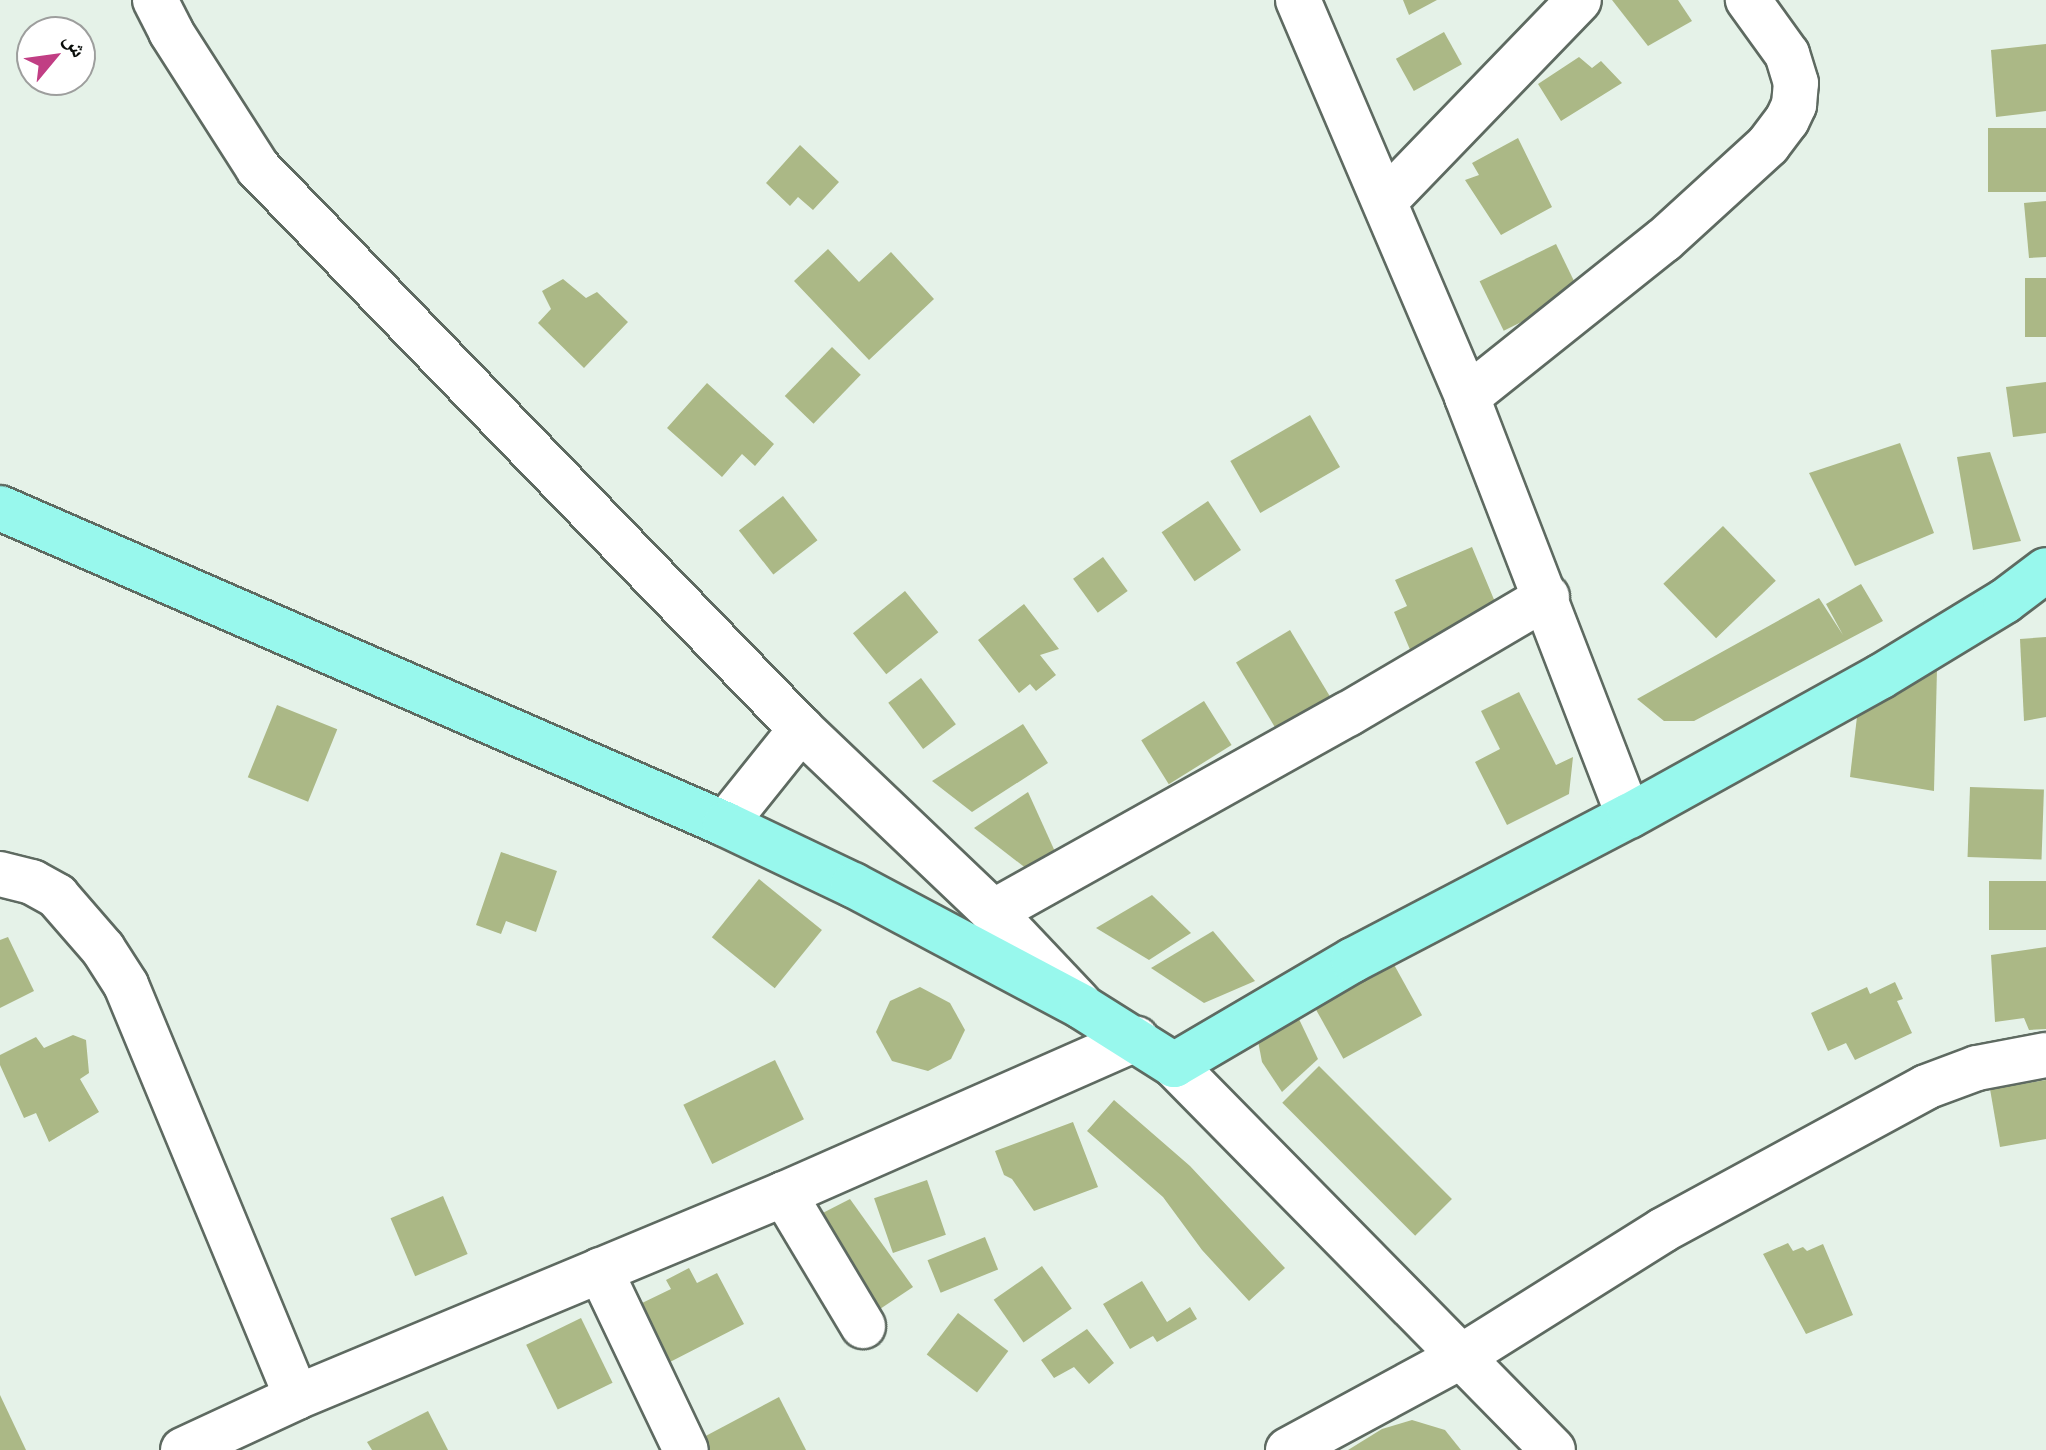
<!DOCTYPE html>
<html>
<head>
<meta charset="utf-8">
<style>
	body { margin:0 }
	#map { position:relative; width:2046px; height:1450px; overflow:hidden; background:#e5f2e8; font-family:Bitter,"Noto Naskh Arabic",serif }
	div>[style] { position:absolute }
	.building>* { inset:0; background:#abb886; transform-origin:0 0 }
	.roads { filter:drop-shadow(2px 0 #5e6a61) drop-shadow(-2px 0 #5e6a61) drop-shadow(0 2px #5e6a61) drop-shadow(0 -2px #5e6a61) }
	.minor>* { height:44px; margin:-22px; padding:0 22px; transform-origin:22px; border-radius:22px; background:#fff }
	.major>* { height:44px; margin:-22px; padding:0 22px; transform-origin:22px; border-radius:22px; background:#98f8ed }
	span { translate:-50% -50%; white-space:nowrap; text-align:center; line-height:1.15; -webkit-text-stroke:6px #fff; paint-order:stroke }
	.north { position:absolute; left:16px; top:16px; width:80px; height:80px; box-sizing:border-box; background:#fff; border:2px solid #9d9e9d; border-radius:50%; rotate:61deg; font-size:22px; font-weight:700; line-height:32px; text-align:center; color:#090d0a }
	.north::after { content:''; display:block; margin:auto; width:28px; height:36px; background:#c13e84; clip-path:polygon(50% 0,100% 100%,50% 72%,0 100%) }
</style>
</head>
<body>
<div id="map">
	<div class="building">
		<i style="clip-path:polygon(1403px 0,1437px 0,1409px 15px)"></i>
		<i style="clip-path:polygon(1612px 0,1678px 0,1692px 21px,1648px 46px)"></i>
		<i style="left:1444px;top:32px;width:37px;height:55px;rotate:61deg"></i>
		<i style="clip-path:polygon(2046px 44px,2046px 111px,1996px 117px,1991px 50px)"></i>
		<i style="clip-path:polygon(1579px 57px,1592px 68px,1601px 61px,1622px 83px,1561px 121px,1538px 84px)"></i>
		<i style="left:1988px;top:128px;width:58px;height:64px"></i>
		<i style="clip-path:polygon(1518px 138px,1552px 207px,1501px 235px,1465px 180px,1479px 175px,1472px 163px)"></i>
		<i style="clip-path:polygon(800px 145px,839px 182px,813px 210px,798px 197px,790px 206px,766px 183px)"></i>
		<i style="clip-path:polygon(2046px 201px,2046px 257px,2029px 258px,2024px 203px)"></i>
		<i style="left:1556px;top:244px;width:55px;height:85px;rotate:64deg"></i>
		<i style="clip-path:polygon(828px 249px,859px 282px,891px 252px,934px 299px,869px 360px,794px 281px)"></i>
		<i style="left:2025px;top:278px;width:21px;height:59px"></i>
		<i style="clip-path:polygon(563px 279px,586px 298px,597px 292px,628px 322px,584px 368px,538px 323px,551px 309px,542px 291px)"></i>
		<i style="left:832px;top:347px;width:40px;height:68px;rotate:44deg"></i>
		<i style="clip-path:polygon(2046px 382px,2046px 433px,2013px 437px,2006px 387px)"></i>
		<i style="clip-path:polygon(707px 383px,774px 444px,755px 466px,742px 454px,722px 477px,667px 428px)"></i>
		<i style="left:1310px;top:415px;width:60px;height:92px;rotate:60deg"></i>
		<i style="clip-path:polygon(1900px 443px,1934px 533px,1855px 566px,1809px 473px)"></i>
		<i style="clip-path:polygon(1990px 452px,2021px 541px,1973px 550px,1957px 457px)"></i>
		<i style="left:783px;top:496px;width:56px;height:56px;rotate:52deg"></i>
		<i style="left:1208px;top:501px;width:59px;height:56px;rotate:56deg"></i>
		<i style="left:1723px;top:526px;width:76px;height:83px;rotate:46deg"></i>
		<i style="clip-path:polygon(1472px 547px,1503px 621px,1414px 659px,1394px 612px,1407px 606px,1395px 580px)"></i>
		<i style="left:1103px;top:557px;width:42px;height:37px;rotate:54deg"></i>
		<i style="clip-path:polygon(1861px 584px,1883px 621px,1694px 721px,1664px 721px,1637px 699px,1819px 598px,1843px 635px,1826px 604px)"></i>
		<i style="left:905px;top:591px;width:53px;height:67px;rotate:51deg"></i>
		<i style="clip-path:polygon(1024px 604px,1059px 649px,1040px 655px,1056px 675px,1036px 691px,1030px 684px,1019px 693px,978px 640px)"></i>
		<i style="left:1290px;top:630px;width:80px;height:63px;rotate:59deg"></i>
		<i style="clip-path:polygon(2046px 637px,2046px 717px,2024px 721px,2020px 639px)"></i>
		<i style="clip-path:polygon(1937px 669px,1934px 791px,1850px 777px,1858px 708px)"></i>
		<i style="left:921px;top:678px;width:58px;height:41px;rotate:53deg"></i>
		<i style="clip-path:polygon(1519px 692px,1556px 765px,1573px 757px,1569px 794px,1507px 825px,1475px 762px,1500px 749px,1481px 711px)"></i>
		<i style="left:1204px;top:701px;width:52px;height:74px;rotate:58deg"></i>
		<i style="left:277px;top:705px;width:65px;height:78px;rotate:22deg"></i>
		<i style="clip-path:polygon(1023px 724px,1048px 763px,972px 812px,932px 781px)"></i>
		<i style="left:1970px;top:787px;width:74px;height:70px;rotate:2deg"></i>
		<i style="clip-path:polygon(1028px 792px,1057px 856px,1032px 873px,974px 828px)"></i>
		<i style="clip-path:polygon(501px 852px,557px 871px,536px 932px,506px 921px,501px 934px,476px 925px)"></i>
		<i style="left:759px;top:879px;width:81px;height:75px;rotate:39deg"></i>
		<i style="left:1989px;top:881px;width:57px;height:49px"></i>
		<i style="clip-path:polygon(1152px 895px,1191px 933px,1149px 960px,1096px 928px)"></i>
		<i style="clip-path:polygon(1213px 931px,1255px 981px,1204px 1003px,1151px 968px)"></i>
		<i style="clip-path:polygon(8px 937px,34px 991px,0 1008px,0 940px)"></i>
		<i style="clip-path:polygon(2046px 947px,2046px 1029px,2029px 1030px,2024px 1018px,1995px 1022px,1991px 955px)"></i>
		<i style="left:1392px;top:961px;width:62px;height:90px;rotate:61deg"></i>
		<i style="clip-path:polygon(1895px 982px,1903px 999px,1897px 1001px,1912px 1033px,1855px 1060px,1846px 1043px,1828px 1051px,1811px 1013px,1867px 987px,1870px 994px)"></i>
		<i style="clip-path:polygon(920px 987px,950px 1003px,965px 1030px,951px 1059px,928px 1071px,892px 1061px,876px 1032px,890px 1001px)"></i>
		<i style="clip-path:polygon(1298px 1017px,1318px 1059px,1282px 1092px,1262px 1062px,1258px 1041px)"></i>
		<i style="clip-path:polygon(73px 1035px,86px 1040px,89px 1073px,80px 1079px,99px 1112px,49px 1142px,36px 1113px,24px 1118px,0 1065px,0 1055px,36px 1037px,44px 1048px)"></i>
		<i style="left:775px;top:1060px;width:66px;height:102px;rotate:64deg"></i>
		<i style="left:1319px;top:1066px;width:188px;height:52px;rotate:45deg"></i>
		<i style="clip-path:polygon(2046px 1080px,2046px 1139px,2000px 1147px,1990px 1089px)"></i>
		<i style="clip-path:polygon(1114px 1100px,1190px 1166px,1285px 1268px,1249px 1301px,1202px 1250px,1163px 1197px,1087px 1131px)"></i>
		<i style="clip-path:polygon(1073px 1122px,1098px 1187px,1034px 1211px,1012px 1179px,1004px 1175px,995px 1151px)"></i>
		<i style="left:927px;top:1180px;width:58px;height:56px;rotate:71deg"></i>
		<i style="left:443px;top:1196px;width:63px;height:57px;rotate:67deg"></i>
		<i style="clip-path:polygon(850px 1199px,913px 1287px,871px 1315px,811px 1219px)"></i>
		<i style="left:985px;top:1237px;width:35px;height:62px;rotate:68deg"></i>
		<i style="clip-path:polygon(1788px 1243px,1793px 1251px,1803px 1247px,1807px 1251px,1823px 1244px,1853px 1315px,1806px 1334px,1763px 1254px)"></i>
		<i style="left:1042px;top:1266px;width:52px;height:59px;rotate:55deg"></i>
		<i style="clip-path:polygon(689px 1268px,697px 1283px,717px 1273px,744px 1324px,670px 1362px,640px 1304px,671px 1289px,666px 1280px)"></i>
		<i style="clip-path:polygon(1142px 1281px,1167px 1322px,1190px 1307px,1197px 1319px,1157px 1342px,1153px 1336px,1130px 1349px,1103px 1304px)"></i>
		<i style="left:958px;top:1313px;width:63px;height:52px;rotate:37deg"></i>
		<i style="left:581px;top:1318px;width:72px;height:61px;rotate:64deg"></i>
		<i style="clip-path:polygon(1087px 1329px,1114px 1363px,1089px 1384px,1074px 1367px,1054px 1378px,1041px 1360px)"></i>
		<i style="clip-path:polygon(0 1395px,26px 1450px,0 1450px)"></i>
		<i style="clip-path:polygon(779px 1397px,806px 1450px,706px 1450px,700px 1439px)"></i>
		<i style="clip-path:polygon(428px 1411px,448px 1450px,372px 1450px,367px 1442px)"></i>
		<i style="clip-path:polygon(1412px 1420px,1445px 1430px,1461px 1450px,1348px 1450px,1382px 1429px)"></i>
	</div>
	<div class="roads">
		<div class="minor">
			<i style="left:155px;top:0;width:36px;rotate:63deg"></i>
			<i style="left:171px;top:32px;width:161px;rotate:57.4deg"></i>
			<i style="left:258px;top:168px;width:781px;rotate:45.93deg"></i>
			<i style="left:801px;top:729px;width:265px;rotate:43.6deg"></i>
			<i style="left:993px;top:912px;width:124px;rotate:46.6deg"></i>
			<i style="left:1298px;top:0;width:431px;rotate:66.9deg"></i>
			<i style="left:1467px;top:397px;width:449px;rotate:68.9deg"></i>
			<i style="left:1385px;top:201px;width:279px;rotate:-46deg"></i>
			<i style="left:1467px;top:397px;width:252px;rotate:-38.6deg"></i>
			<i style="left:1664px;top:240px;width:141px;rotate:-42.4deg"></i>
			<i style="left:1768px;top:145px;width:31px;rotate:-53deg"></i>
			<i style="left:1787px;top:120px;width:17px;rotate:-65deg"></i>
			<i style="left:1794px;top:105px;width:22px;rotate:-85deg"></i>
			<i style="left:1796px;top:83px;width:30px;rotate:-107deg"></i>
			<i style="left:1787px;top:54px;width:67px;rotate:-125.8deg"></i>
			<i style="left:725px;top:824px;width:122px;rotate:-51.3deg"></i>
			<i style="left:0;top:874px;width:33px;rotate:14deg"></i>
			<i style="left:32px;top:882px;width:29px;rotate:29deg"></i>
			<i style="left:57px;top:896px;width:70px;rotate:49deg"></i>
			<i style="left:103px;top:949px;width:43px;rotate:57.4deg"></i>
			<i style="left:126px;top:985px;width:446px;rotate:67.5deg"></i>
			<i style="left:993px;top:912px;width:406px;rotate:-29.2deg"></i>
			<i style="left:1348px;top:714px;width:231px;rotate:-30.5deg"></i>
			<i style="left:1174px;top:1065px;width:540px;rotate:45.45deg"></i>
			<i style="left:784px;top:1194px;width:154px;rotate:59.1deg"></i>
			<i style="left:600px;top:1270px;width:199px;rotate:64.5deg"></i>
			<i style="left:183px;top:1450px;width:126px;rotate:-24.9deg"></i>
			<i style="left:297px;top:1397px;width:528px;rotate:-22.63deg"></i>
			<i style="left:784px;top:1194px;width:385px;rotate:-23.8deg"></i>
			<i style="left:1288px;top:1450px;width:200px;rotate:-28.4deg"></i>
			<i style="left:1464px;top:1355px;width:235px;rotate:-32.1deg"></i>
			<i style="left:1663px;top:1230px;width:299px;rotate:-28.5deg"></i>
			<i style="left:1926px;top:1087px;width:54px;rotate:-20.4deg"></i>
			<i style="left:1977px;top:1068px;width:70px;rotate:-10.7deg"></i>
		</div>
		<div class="major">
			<i style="left:0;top:508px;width:791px;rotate:23.55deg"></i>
			<i style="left:725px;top:824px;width:142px;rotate:25.5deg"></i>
			<i style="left:853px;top:885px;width:259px;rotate:28deg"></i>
			<i style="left:1082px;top:1007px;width:109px;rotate:32.2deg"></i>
			<i style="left:1174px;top:1065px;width:208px;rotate:-30.4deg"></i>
			<i style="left:1353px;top:960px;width:311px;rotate:-27.6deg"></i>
			<i style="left:1629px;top:816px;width:287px;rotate:-29deg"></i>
			<i style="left:1880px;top:677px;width:146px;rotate:-31.3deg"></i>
			<i style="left:2005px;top:601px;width:51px;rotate:-37.1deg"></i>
		</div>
	</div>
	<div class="north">ش</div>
</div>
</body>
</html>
